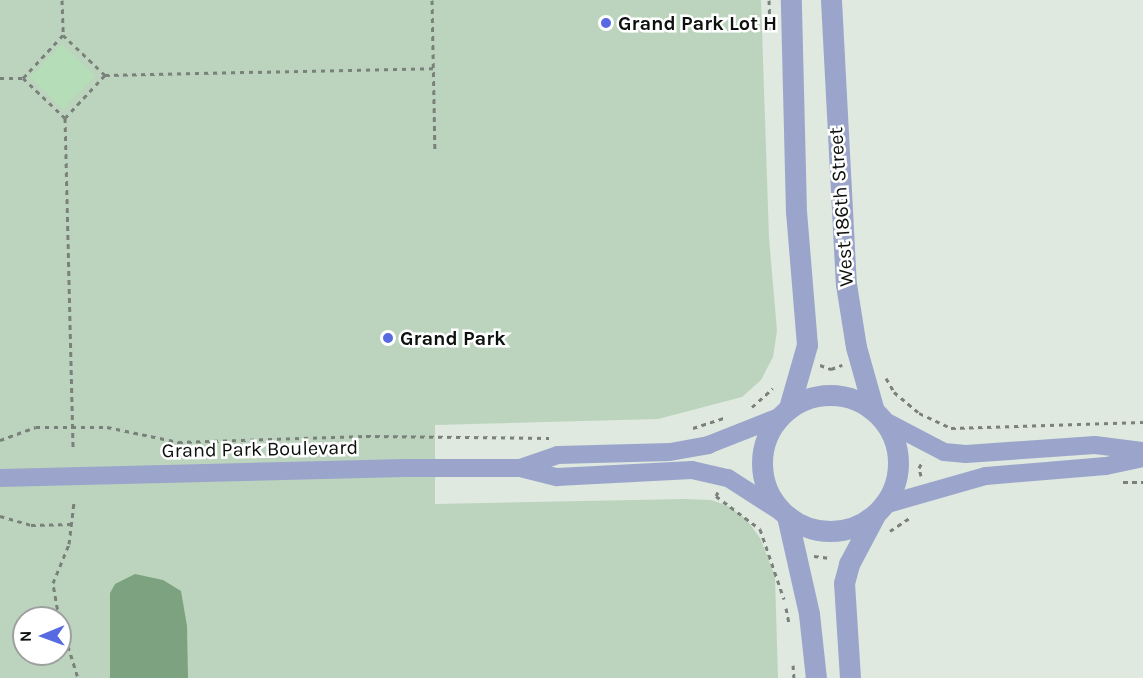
<!DOCTYPE html>
<html>
<head>
<meta charset="utf-8">
<style>
	body { margin:0 }
	#map { position:relative; width:1143px; height:678px; overflow:hidden; background:#dfe9df; font-family:Karla,sans-serif }
	div>[style] { position:absolute }
	.green>* { inset:0; background:#bcd4bd }
	.water>* { inset:0; background:#7ca27f }
	.building>* { inset:0; background:#b5ddb8; transform-origin:0 0 }
	.path>* { height:3px; margin-top:-1.5px; transform-origin:0; background:repeating-linear-gradient(90deg,#79817a 0 4.5px,transparent 0 9px) }
	.minor>* { height:18px; margin:-9px; padding:0 9px; transform-origin:9px; border-radius:9px; background:#9ba5cb }
	.tertiary>* { height:21px; margin:-10.5px; padding:0 10.5px; transform-origin:10.5px; border-radius:10.5px; background:#9ba5cb }
	.tertiary>.ring { margin:-10.5px; padding:0; box-sizing:content-box; background:none; border:21px solid #9ba5cb; border-radius:50% }
	.dots>* { width:16px; height:16px; translate:-50% -50%; box-sizing:border-box; border:3px solid #fff; border-radius:50% }
	span { translate:-50% -50%; white-space:nowrap; text-align:center; line-height:1.15; -webkit-text-stroke:5px #fff; paint-order:stroke }
	.poi-label { font-size:20px; color:#0d110e; font-weight:700 }
	.left { translate:0 -50%; text-align:left }
	.street-label { font-size:20px; color:#0d110e }
	.north { position:absolute; left:12px; top:606px; width:60px; height:60px; box-sizing:border-box; background:#fff; border:2px solid #9ea09f; border-radius:50%; rotate:269deg; font-size:16px; font-weight:700; line-height:24px; text-align:center; color:#0d110e }
	.north::after { content:''; display:block; margin:auto; width:21px; height:27px; background:#586ae1; clip-path:polygon(50% 0,100% 100%,50% 72%,0 100%) }
</style>
</head>
<body>
<div id="map">
	<div class="green">
		<i style="clip-path:polygon(evenodd,0 0,761px 0,769px 238px,777px 331px,773px 357px,761px 380px,742px 397px,658px 419px,435px 425px,435px 504px,684px 499px,711px 500px,728px 506px,746px 519px,760px 538px,775px 576px,778px 678px,0 678px,0 0,24px 618px,60px 618px,60px 654px,24px 654px,24px 618px)"></i>
	</div>
	<div class="water">
		<i style="clip-path:polygon(135px 574px,163px 580px,181px 591px,187px 626px,188px 678px,110px 678px,110px 593px,115px 584px)"></i>
	</div>
	<div class="building">
		<i style="left:62px;top:44px;width:46px;height:46px;rotate:44deg"></i>
	</div>
	<div class="path">
		<i style="left:62px;top:0;width:35px;rotate:88deg"></i>
		<i style="left:432px;top:0;width:150px;rotate:88.9deg"></i>
		<i style="left:769px;top:0;width:30px;rotate:88deg"></i>
		<i style="left:105px;top:75px;width:328px;rotate:-1.2deg"></i>
		<i style="left:0;top:78px;width:23px"></i>
		<i style="left:23px;top:78px;width:58px;rotate:43.6deg"></i>
		<i style="left:65px;top:118px;width:59px;rotate:-47.1deg"></i>
		<i style="left:105px;top:75px;width:58px;rotate:-136.4deg"></i>
		<i style="left:63px;top:35px;width:59px;rotate:132.9deg"></i>
		<i style="left:65px;top:118px;width:332px;rotate:88.6deg"></i>
		<i style="left:820px;top:365px;width:12px;rotate:20deg"></i>
		<i style="left:831px;top:369px;width:12px;rotate:-20deg"></i>
		<i style="left:886px;top:378px;width:16px;rotate:60deg"></i>
		<i style="left:894px;top:392px;width:33px;rotate:40deg"></i>
		<i style="left:919px;top:413px;width:35px;rotate:25deg"></i>
		<i style="left:951px;top:428px;width:192px;rotate:-1.8deg"></i>
		<i style="left:752px;top:407px;width:28px;rotate:-42deg"></i>
		<i style="left:693px;top:428px;width:35px;rotate:-18deg"></i>
		<i style="left:0;top:440px;width:38px;rotate:-20deg"></i>
		<i style="left:36px;top:427px;width:71px"></i>
		<i style="left:107px;top:427px;width:73px;rotate:11.9deg"></i>
		<i style="left:178px;top:442px;width:188px;rotate:-1.8deg"></i>
		<i style="left:366px;top:436px;width:183px;rotate:0.6deg"></i>
		<i style="left:921px;top:476px;width:8px;rotate:-104deg"></i>
		<i style="left:919px;top:468px;width:9px;rotate:-63deg"></i>
		<i style="left:1123px;top:482px;width:20px"></i>
		<i style="left:718px;top:492px;width:4px;rotate:117deg"></i>
		<i style="left:716px;top:496px;width:55px;rotate:36.9deg"></i>
		<i style="left:760px;top:529px;width:74px;rotate:71.1deg"></i>
		<i style="left:0;top:516px;width:32px;rotate:16deg"></i>
		<i style="left:31px;top:525px;width:42px;rotate:-1.4deg"></i>
		<i style="left:890px;top:531px;width:23px;rotate:-34deg"></i>
		<i style="left:814px;top:556px;width:16px;rotate:7deg"></i>
		<i style="left:786px;top:608px;width:15px;rotate:79deg"></i>
		<i style="left:59px;top:618px;width:36px;rotate:-100deg"></i>
		<i style="left:53px;top:583px;width:42px;rotate:-67.7deg"></i>
		<i style="left:69px;top:544px;width:42px;rotate:-83.2deg"></i>
		<i style="left:60px;top:620px;width:61px;rotate:72.8deg"></i>
		<i style="left:793px;top:665px;width:13px;rotate:86deg"></i>
	</div>
	<div class="minor">
		<i style="left:883px;top:420px;width:69px;rotate:27.7deg"></i>
		<i style="left:944px;top:452px;width:22px;rotate:5deg"></i>
		<i style="left:966px;top:454px;width:129px;rotate:-4deg"></i>
		<i style="left:1095px;top:445px;width:48px;rotate:7.1deg"></i>
		<i style="left:520px;top:468px;width:40px;rotate:-18.9deg"></i>
		<i style="left:558px;top:455px;width:112px;rotate:-1.5deg"></i>
		<i style="left:670px;top:452px;width:39px;rotate:-10deg"></i>
		<i style="left:708px;top:445px;width:76px;rotate:-21.5deg"></i>
		<i style="left:0;top:478px;width:405px;rotate:-1.4deg"></i>
		<i style="left:405px;top:468px;width:115px"></i>
		<i style="left:520px;top:468px;width:38px;rotate:14deg"></i>
		<i style="left:557px;top:477px;width:135px;rotate:-3deg"></i>
		<i style="left:692px;top:470px;width:37px;rotate:13deg"></i>
		<i style="left:728px;top:478px;width:63px;rotate:32.7deg"></i>
		<i style="left:884px;top:505px;width:106px;rotate:-15.9deg"></i>
		<i style="left:986px;top:476px;width:120px;rotate:-4.8deg"></i>
		<i style="left:1106px;top:466px;width:38px;rotate:-12deg"></i>
	</div>
	<div class="tertiary">
		<i style="left:831px;top:0;width:284px;rotate:87deg"></i>
		<i style="left:846px;top:284px;width:64px;rotate:81deg"></i>
		<i style="left:856px;top:347px;width:66px;rotate:74.3deg"></i>
		<i class="ring" style="left:762px;top:395px;width:115px;height:115px"></i>
		<i style="left:789px;top:408px;width:66px;rotate:-74.1deg"></i>
		<i style="left:807px;top:345px;width:133px;rotate:-94.7deg"></i>
		<i style="left:796px;top:212px;width:212px;rotate:-91.4deg"></i>
		<i style="left:787px;top:516px;width:100px;rotate:77.3deg"></i>
		<i style="left:809px;top:614px;width:64px;rotate:83.8deg"></i>
		<i style="left:850px;top:678px;width:95px;rotate:-93.6deg"></i>
		<i style="left:844px;top:583px;width:20px;rotate:-75deg"></i>
		<i style="left:849px;top:564px;width:55px;rotate:-62deg"></i>
	</div>
	<div class="dots">
		<i style="left:606px;top:23px;background:#586ae1"></i>
		<i style="left:388px;top:338px;background:#586ae1"></i>
	</div>
	<div class="poi-label">
		<span class="left" style="left:618px;top:23px">Grand Park Lot H</span>
		<span class="left" style="left:400px;top:338px">Grand Park</span>
	</div>
	<div class="street-label">
		<span style="left:841px;top:207px;rotate:-94deg">West 186th Street</span>
		<span style="left:260px;top:449px;rotate:-1deg">Grand Park Boulevard</span>
	</div>
	<div class="north">N</div>
</div>
</body>
</html>
